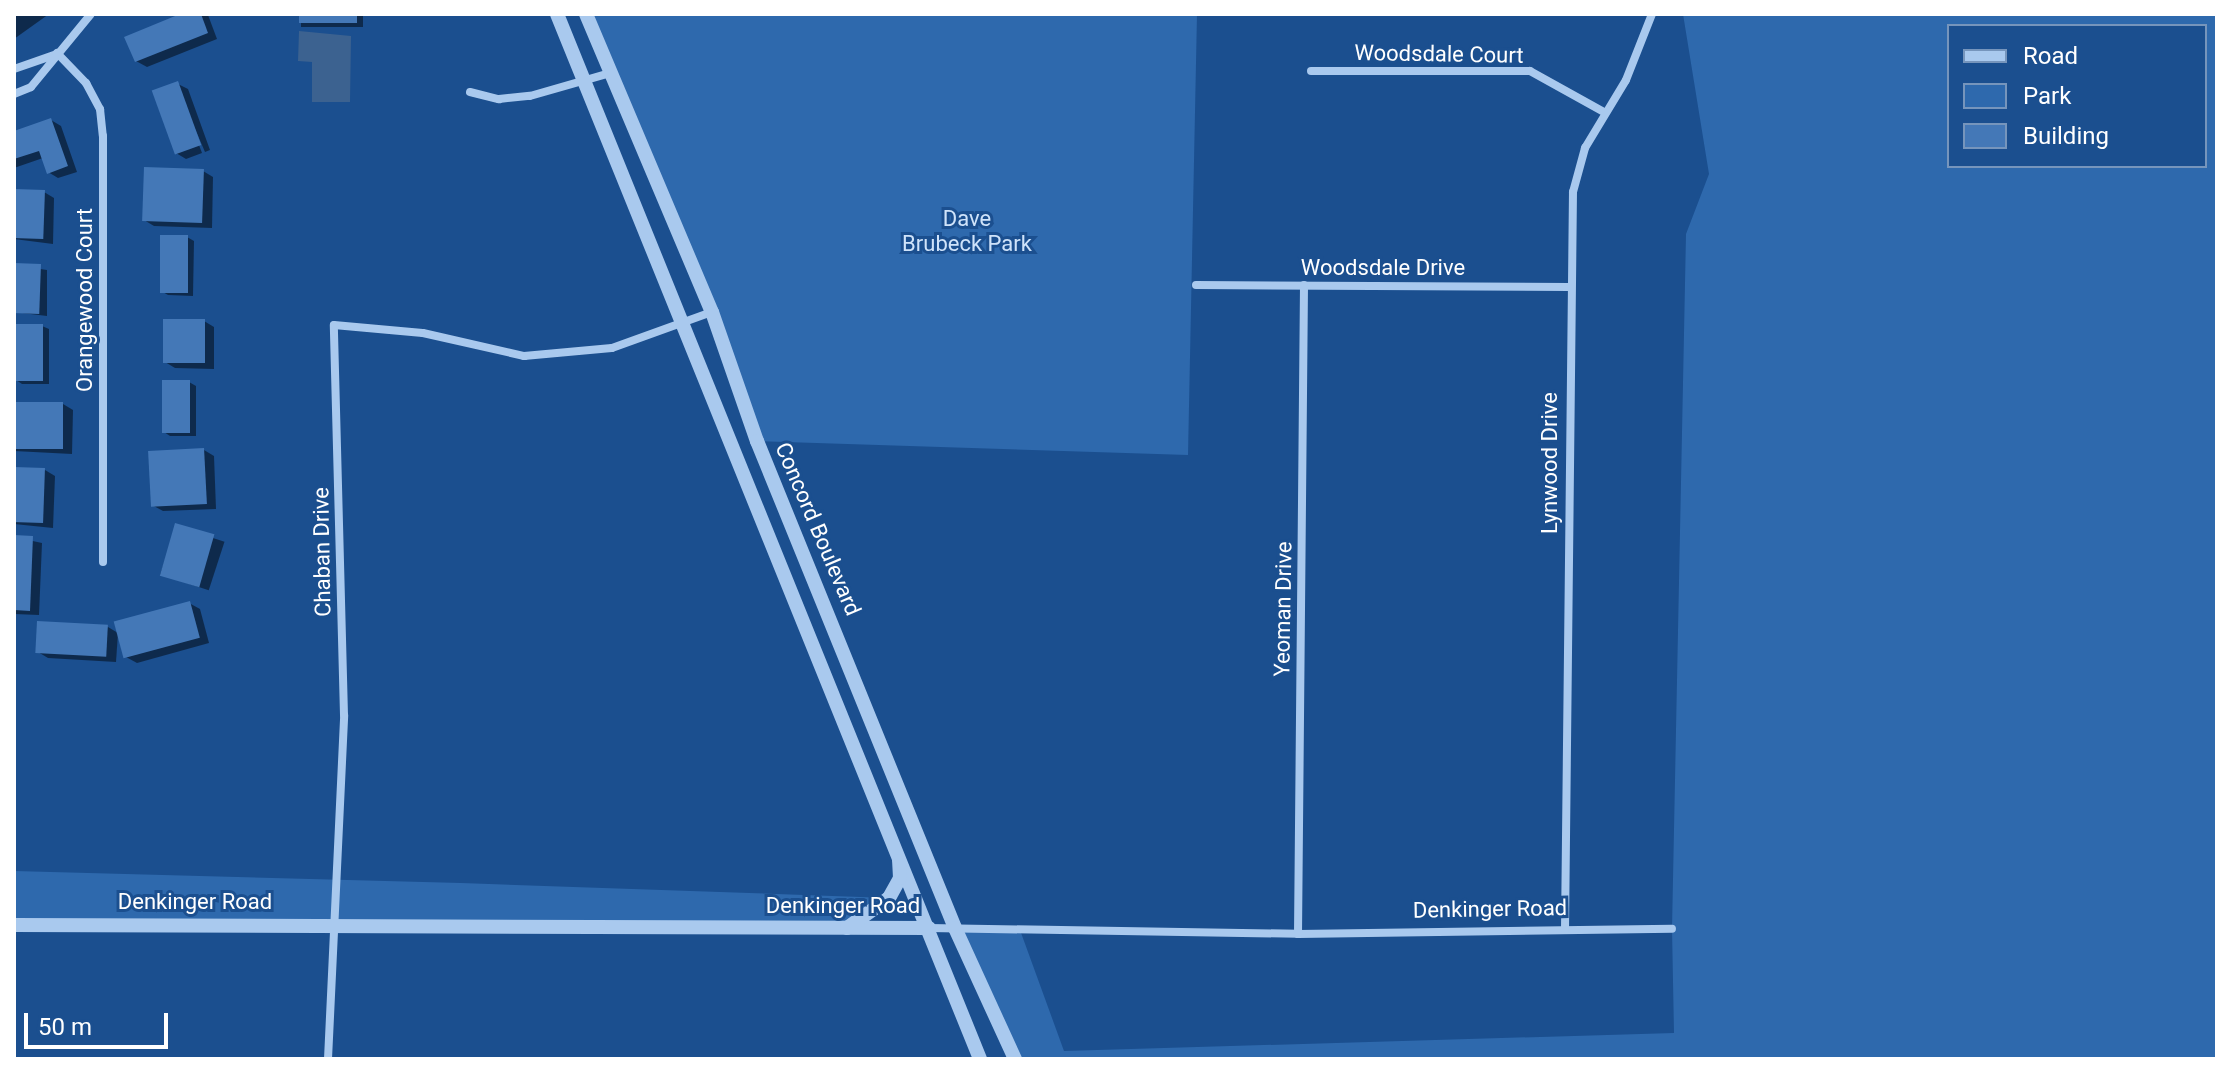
<!DOCTYPE html>
<html>
<head>
<meta charset="utf-8">
<style>
	body { margin:0 }
	#map { position:relative; width:2231px; height:1073px; overflow:hidden; background:#1b4f8f; font-family:Roboto,sans-serif }
	div>[style] { position:absolute }
	.green>* { inset:0; background:#2e69ad }
	.water>* { inset:0; background:#3c6290 }
	.shadow>* { inset:0; background:#0007; transform-origin:0 0 }
	.building>* { inset:0; background:#4478b7; transform-origin:0 0 }
	.minor>* { height:8px; margin:-4px; padding:0 4px; transform-origin:4px; border-radius:4px; background:#a9c9ee }
	.tertiary>* { height:14px; margin:-7px; padding:0 7px; transform-origin:7px; border-radius:7px; background:#a9c9ee }
	span { translate:-50% -50%; white-space:nowrap; text-align:center; line-height:1.15; -webkit-text-stroke:6px #1b4f8f; paint-order:stroke }
	.street-label { font-size:22px; color:#fff }
	.park-label { font-size:22px; color:#cfe3fa }
	.frame { position:absolute; inset:0; border:16px solid #fff; pointer-events:none }
	.legend { position:absolute; left:1947px; top:24px; width:260px; height:144px; box-sizing:border-box; background:#1b4f8f; border:2px solid #7695bc; margin:0; padding:10px 14px; list-style:none; font-size:24px; color:#fff }
	.legend li { display:flex; align-items:center; gap:16px; height:40px }
	.legend b { width:40px; border:2px solid #7695bc }
	.scale { position:absolute; left:24px; top:1013px; width:144px; height:36px; box-sizing:border-box; border:4px solid #fff; border-top:0; padding-left:10px; font-size:24px; line-height:28px; white-space:nowrap; color:#fff; -webkit-text-stroke:6px #1b4f8f; paint-order:stroke }
</style>
</head>
<body>
<div id="map">
	<div class="green">
		<i style="clip-path:polygon(586px 14px,1197px 14px,1188px 455px,757px 441px)"></i>
		<i style="clip-path:polygon(evenodd,1683px 14px,2217px 14px,2217px 1059px,1015px 1059px,955px 928px,1020px 930px,1064px 1051px,1674px 1033px,1672px 929px,1686px 234px,1709px 174px,1683px 14px,1949px 26px,2205px 26px,2205px 166px,1949px 166px,1949px 26px)"></i>
		<i style="clip-path:polygon(14px 871px,461px 883px,889px 898px,846px 929px,14px 925px)"></i>
	</div>
	<div class="water">
		<i style="clip-path:polygon(299px 31px,351px 36px,350px 102px,312px 102px,312px 62px,298px 61px)"></i>
	</div>
	<div class="shadow">
		<i style="clip-path:polygon(14px 14px,49px 14px,14px 39px)"></i>
		<i style="clip-path:polygon(186px 14px,208px 15px,217px 39px,147px 67px,136px 61px)"></i>
		<i style="left:301px;top:14px;width:62px;height:13px"></i>
		<i style="clip-path:polygon(178px 84px,188px 89px,210px 150px,205px 152px,178px 89px,202px 153px,186px 159px,176px 153px)"></i>
		<i style="clip-path:polygon(51px 120px,61px 126px,77px 172px,58px 178px,48px 172px,43px 158px,14px 168px,14px 133px)"></i>
		<i style="clip-path:polygon(203px 171px,213px 177px,212px 228px,154px 226px,144px 220px)"></i>
		<i style="clip-path:polygon(14px 191px,44px 192px,54px 198px,53px 244px,14px 239px)"></i>
		<i style="clip-path:polygon(187px 237px,194px 241px,193px 296px,168px 295px,161px 291px)"></i>
		<i style="clip-path:polygon(14px 265px,47px 270px,47px 316px,14px 312px)"></i>
		<i style="clip-path:polygon(204px 321px,214px 327px,214px 369px,175px 368px,165px 362px)"></i>
		<i style="clip-path:polygon(42px 326px,49px 329px,49px 384px,22px 384px,16px 380px)"></i>
		<i style="clip-path:polygon(189px 382px,196px 386px,196px 436px,170px 436px,164px 432px)"></i>
		<i style="clip-path:polygon(14px 404px,63px 404px,73px 410px,72px 454px,14px 451px)"></i>
		<i style="clip-path:polygon(204px 450px,214px 456px,216px 509px,163px 511px,152px 505px)"></i>
		<i style="clip-path:polygon(14px 469px,45px 470px,55px 476px,53px 528px,14px 524px)"></i>
		<i style="left:176px;top:526px;width:51px;height:51px;rotate:18deg"></i>
		<i style="clip-path:polygon(14px 537px,42px 543px,39px 615px,14px 614px)"></i>
		<i style="clip-path:polygon(189px 603px,200px 609px,209px 643px,137px 663px,126px 657px)"></i>
		<i style="clip-path:polygon(108px 627px,118px 633px,116px 662px,48px 658px,38px 652px)"></i>
	</div>
	<div class="building">
		<i style="clip-path:polygon(180px 14px,201px 14px,208px 33px,135px 62px,124px 37px)"></i>
		<i style="left:299px;top:14px;width:58px;height:9px"></i>
		<i style="left:178px;top:81px;width:68px;height:28px;rotate:70deg"></i>
		<i style="clip-path:polygon(51px 118px,68px 166px,47px 174px,39px 151px,14px 159px,14px 131px)"></i>
		<i style="left:144px;top:167px;width:60px;height:54px;rotate:2deg"></i>
		<i style="left:14px;top:189px;width:31px;height:49px;rotate:2deg"></i>
		<i style="left:160px;top:235px;width:28px;height:58px"></i>
		<i style="left:14px;top:263px;width:27px;height:50px;rotate:2deg"></i>
		<i style="left:163px;top:319px;width:42px;height:44px"></i>
		<i style="left:14px;top:324px;width:29px;height:57px"></i>
		<i style="left:162px;top:380px;width:28px;height:53px"></i>
		<i style="left:14px;top:402px;width:49px;height:47px"></i>
		<i style="left:204px;top:448px;width:56px;height:56px;rotate:87deg"></i>
		<i style="left:14px;top:467px;width:31px;height:55px;rotate:2deg"></i>
		<i style="left:175px;top:523px;width:41px;height:55px;rotate:16deg"></i>
		<i style="clip-path:polygon(14px 535px,33px 536px,30px 611px,14px 610px)"></i>
		<i style="left:190px;top:601px;width:38px;height:79px;rotate:75deg"></i>
		<i style="left:37px;top:621px;width:71px;height:32px;rotate:3deg"></i>
	</div>
	<div class="minor">
		<i style="left:57px;top:53px;width:42px;rotate:46deg"></i>
		<i style="left:86px;top:83px;width:30px;rotate:62deg"></i>
		<i style="left:100px;top:109px;width:27px;rotate:84deg"></i>
		<i style="left:103px;top:136px;width:426px;rotate:90deg"></i>
		<i style="left:14px;top:69px;width:46px;rotate:-19.2deg"></i>
		<i style="left:1311px;top:71px;width:219px"></i>
		<i style="left:1530px;top:71px;width:85px;rotate:29deg"></i>
		<i style="left:470px;top:92px;width:30px;rotate:14deg"></i>
		<i style="left:499px;top:99px;width:31px;rotate:-6deg"></i>
		<i style="left:530px;top:96px;width:83px;rotate:-16deg"></i>
		<i style="left:14px;top:94px;width:18px;rotate:-22deg"></i>
		<i style="left:31px;top:87px;width:94px;rotate:-50.6deg"></i>
		<i style="left:1196px;top:285px;width:373px;rotate:0.3deg"></i>
		<i style="left:929px;top:928px;width:369px;rotate:0.9deg"></i>
		<i style="left:1298px;top:934px;width:374px;rotate:-0.8deg"></i>
		<i style="left:1565px;top:930px;width:738px;rotate:-89.38deg"></i>
		<i style="left:1573px;top:192px;width:46px;rotate:-74.7deg"></i>
		<i style="left:1585px;top:148px;width:79px;rotate:-58.9deg"></i>
		<i style="left:1626px;top:80px;width:71px;rotate:-68.5deg"></i>
		<i style="left:1298px;top:934px;width:649px;rotate:-89.47deg"></i>
		<i style="left:328px;top:1059px;width:344px;rotate:-87.3deg"></i>
		<i style="left:344px;top:715px;width:390px;rotate:-91.5deg"></i>
		<i style="left:334px;top:325px;width:89px;rotate:5.1deg"></i>
		<i style="left:423px;top:333px;width:104px;rotate:12.8deg"></i>
		<i style="left:524px;top:356px;width:88px;rotate:-5.2deg"></i>
		<i style="left:612px;top:348px;width:106px;rotate:-19.8deg"></i>
	</div>
	<div class="tertiary">
		<i style="left:557px;top:14px;width:1127px;rotate:67.96deg"></i>
		<i style="left:586px;top:14px;width:324px;rotate:67.1deg"></i>
		<i style="left:712px;top:312px;width:137px;rotate:70.8deg"></i>
		<i style="left:757px;top:441px;width:526px;rotate:67.87deg"></i>
		<i style="left:955px;top:928px;width:144px;rotate:65.4deg"></i>
		<i style="left:14px;top:925px;width:915px;rotate:0.19deg"></i>
		<i style="left:847px;top:928px;width:52px;rotate:-35.5deg"></i>
		<i style="left:889px;top:898px;width:23px;rotate:-61deg"></i>
		<i style="left:900px;top:878px;width:17px;rotate:-93deg"></i>
	</div>
	<div class="street-label">
		<span style="left:1439px;top:54px;rotate:1deg">Woodsdale Court</span>
		<span style="left:1383px;top:268px">Woodsdale Drive</span>
		<span style="left:85px;top:300px;rotate:-90deg">Orangewood Court</span>
		<span style="left:1550px;top:463px;rotate:-90deg">Lynwood Drive</span>
		<span style="left:818px;top:529px;rotate:67deg">Concord Boulevard</span>
		<span style="left:322px;top:552px;rotate:-91deg">Chaban Drive</span>
		<span style="left:1283px;top:609px;rotate:-89deg">Yeoman Drive</span>
		<span style="left:195px;top:902px">Denkinger Road</span>
		<span style="left:843px;top:906px">Denkinger Road</span>
		<span style="left:1490px;top:909px;rotate:-1deg">Denkinger Road</span>
	</div>
	<div class="park-label">
		<span style="left:967px;top:231px">Dave<br>Brubeck Park</span>
	</div>
	<div class="frame"></div>
	<ul class="legend">
	<li><b style="height:10px;background:#a9c9ee"></b>Road</li>
	<li><b style="height:22px;background:#2e69ad"></b>Park</li>
	<li><b style="height:22px;background:#4478b7"></b>Building</li>
	</ul>
	<div class="scale">50 m</div>
</div>
</body>
</html>
